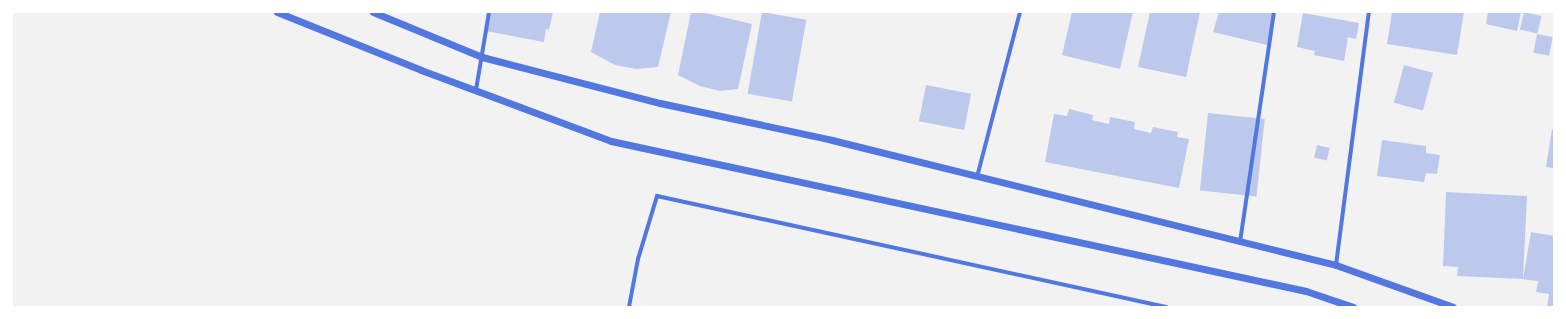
<!DOCTYPE html>
<html>
<head>
<meta charset="utf-8">
<style>
	body { margin:0 }
	#map { position:relative; width:1566px; height:319px; overflow:hidden; background:#f2f2f2; font-family:"DejaVu Sans",sans-serif }
	div>[style] { position:absolute }
	.building>* { inset:0; background:#bdc9ec; transform-origin:0 0 }
	.minor>* { height:4px; margin:-2px; padding:0 2px; transform-origin:2px; border-radius:2px; background:#5277de }
	.tertiary>* { height:7px; margin:-3.5px; padding:0 3.5px; transform-origin:3.5px; border-radius:3.5px; background:#5277de }
	span { translate:-50% -50%; white-space:nowrap; text-align:center; line-height:1.15; -webkit-text-stroke:4px #fff; paint-order:stroke }
	.frame { position:absolute; inset:0; border:13px solid #fff; pointer-events:none }
</style>
</head>
<body>
<div id="map">
	<div class="building">
		<i style="clip-path:polygon(490px 12px,553px 12px,549px 30px,546px 29px,544px 42px,486px 31px)"></i>
		<i style="clip-path:polygon(600px 12px,671px 12px,658px 67px,636px 69px,615px 65px,591px 52px)"></i>
		<i style="clip-path:polygon(691px 12px,701px 12px,752px 24px,738px 89px,720px 91px,700px 86px,678px 75px)"></i>
		<i style="left:762px;top:12px;width:45px;height:83px;rotate:10deg"></i>
		<i style="clip-path:polygon(1072px 12px,1133px 12px,1120px 69px,1062px 55px)"></i>
		<i style="clip-path:polygon(1150px 12px,1200px 12px,1186px 77px,1138px 67px)"></i>
		<i style="clip-path:polygon(1219px 12px,1275px 12px,1267px 45px,1213px 32px)"></i>
		<i style="clip-path:polygon(1392px 12px,1464px 12px,1457px 55px,1387px 44px)"></i>
		<i style="clip-path:polygon(1488px 12px,1521px 12px,1517px 31px,1486px 24px)"></i>
		<i style="left:1524px;top:12px;width:18px;height:18px;rotate:13deg"></i>
		<i style="clip-path:polygon(1303px 13px,1359px 23px,1356px 39px,1348px 37px,1344px 61px,1314px 55px,1315px 51px,1297px 47px)"></i>
		<i style="left:1537px;top:34px;width:16px;height:19px;rotate:11deg"></i>
		<i style="left:1404px;top:65px;width:30px;height:39px;rotate:15deg"></i>
		<i style="left:926px;top:85px;width:46px;height:37px;rotate:11deg"></i>
		<i style="clip-path:polygon(1069px 109px,1093px 115px,1092px 120px,1109px 124px,1110px 117px,1135px 122px,1134px 129px,1151px 133px,1153px 127px,1178px 132px,1177px 137px,1189px 139px,1179px 188px,1045px 162px,1054px 114px,1067px 116px)"></i>
		<i style="left:1208px;top:113px;width:57px;height:78px;rotate:6deg"></i>
		<i style="clip-path:polygon(1552px 129px,1554px 130px,1554px 168px,1546px 167px)"></i>
		<i style="clip-path:polygon(1382px 140px,1426px 146px,1426px 153px,1440px 155px,1437px 174px,1426px 173px,1424px 182px,1377px 176px)"></i>
		<i style="left:1317px;top:145px;width:13px;height:13px;rotate:13deg"></i>
		<i style="clip-path:polygon(1446px 192px,1527px 196px,1523px 279px,1457px 276px,1458px 267px,1443px 266px)"></i>
		<i style="clip-path:polygon(1531px 232px,1554px 236px,1554px 307px,1547px 307px,1549px 294px,1536px 292px,1538px 281px,1523px 279px)"></i>
	</div>
	<div class="minor">
		<i style="left:476px;top:90px;width:79px;rotate:-80.5deg"></i>
		<i style="left:977px;top:177px;width:171px;rotate:-75.4deg"></i>
		<i style="left:1240px;top:242px;width:232px;rotate:-81.6deg"></i>
		<i style="left:1336px;top:265px;width:255px;rotate:-82.6deg"></i>
		<i style="left:629px;top:307px;width:49px;rotate:-79.4deg"></i>
		<i style="left:638px;top:259px;width:66px;rotate:-73.2deg"></i>
		<i style="left:657px;top:196px;width:521px;rotate:12.3deg"></i>
	</div>
	<div class="tertiary">
		<i style="left:277px;top:12px;width:155px;rotate:21.9deg"></i>
		<i style="left:421px;top:70px;width:203px;rotate:20.5deg"></i>
		<i style="left:611px;top:141px;width:711px;rotate:12.18deg"></i>
		<i style="left:1306px;top:291px;width:50px;rotate:18.8deg"></i>
		<i style="left:373px;top:12px;width:118px;rotate:22.4deg"></i>
		<i style="left:482px;top:57px;width:184px;rotate:14.5deg"></i>
		<i style="left:660px;top:103px;width:176px;rotate:12.1deg"></i>
		<i style="left:832px;top:140px;width:519px;rotate:13.93deg"></i>
		<i style="left:1336px;top:265px;width:124px;rotate:19.7deg"></i>
	</div>
	<div class="frame"></div>
</div>
</body>
</html>
